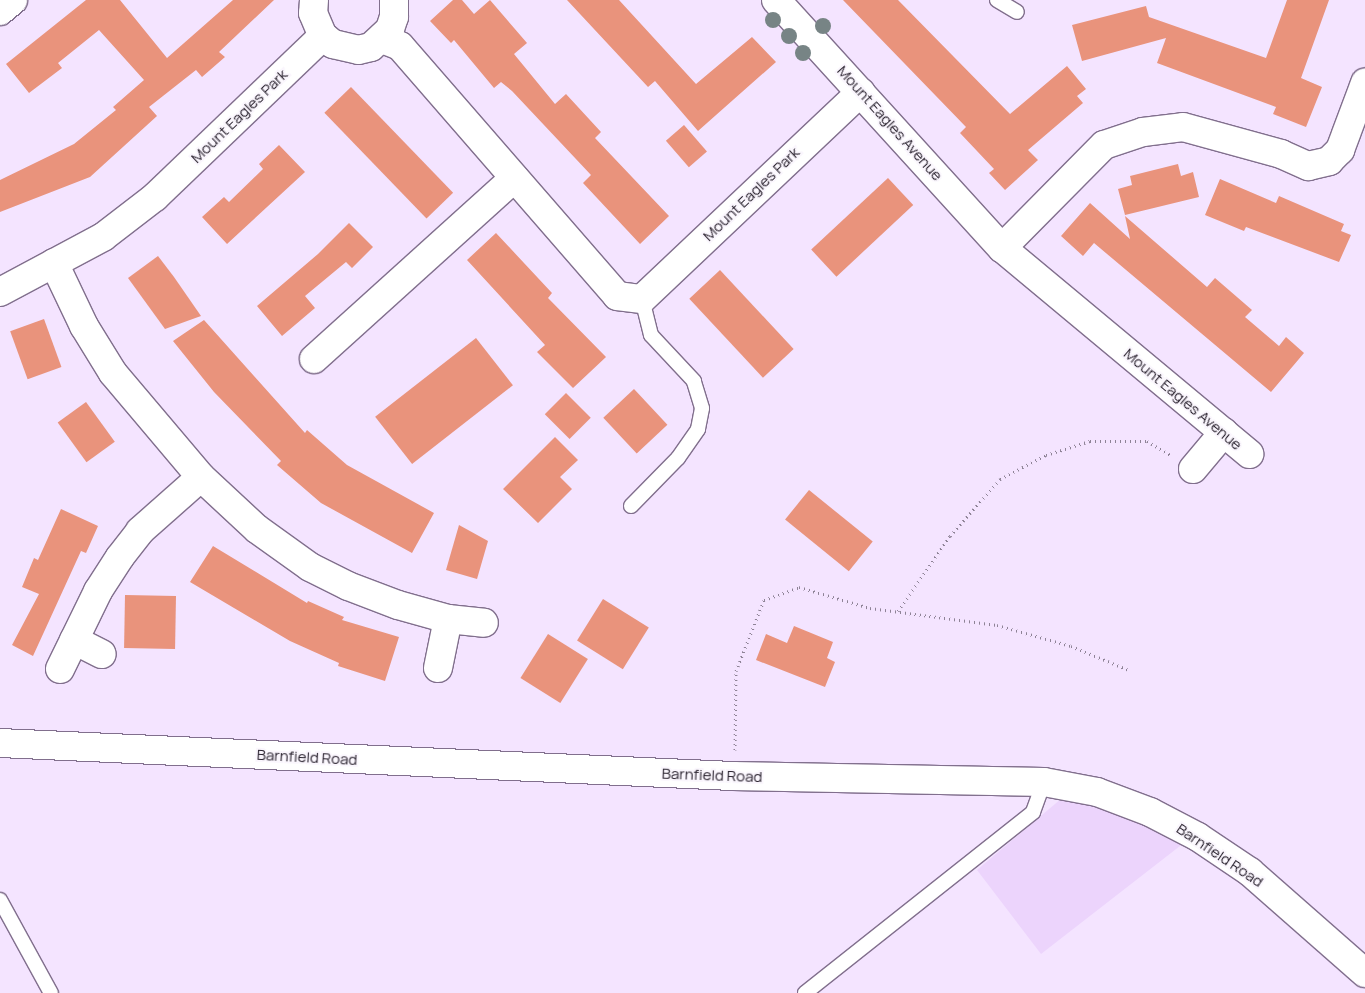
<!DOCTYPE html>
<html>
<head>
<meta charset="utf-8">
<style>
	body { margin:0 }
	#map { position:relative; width:1365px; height:993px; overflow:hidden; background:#f4e4ff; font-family:Manrope,sans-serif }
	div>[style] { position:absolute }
	.built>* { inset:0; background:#ecd4fc }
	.building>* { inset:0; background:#e9937c; transform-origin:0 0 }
	.path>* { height:3px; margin-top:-1.5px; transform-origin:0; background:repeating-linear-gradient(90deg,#8e8396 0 1px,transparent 0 5px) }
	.roads { filter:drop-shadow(1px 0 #816f8d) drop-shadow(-1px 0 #816f8d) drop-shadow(0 1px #816f8d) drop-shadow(0 -1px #816f8d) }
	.lane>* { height:14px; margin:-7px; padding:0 7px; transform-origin:7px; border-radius:7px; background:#fff }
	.street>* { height:28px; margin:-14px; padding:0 14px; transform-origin:14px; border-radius:14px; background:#fff }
	.trees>* { width:16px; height:16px; margin:-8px; border-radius:50%; background:#778485 }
	span { translate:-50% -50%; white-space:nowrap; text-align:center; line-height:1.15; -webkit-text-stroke:4px #faf6fd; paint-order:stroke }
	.street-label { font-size:15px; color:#29222e }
</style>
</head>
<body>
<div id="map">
	<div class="built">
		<i style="clip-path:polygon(1068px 793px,1189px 839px,1041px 954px,977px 870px)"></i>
	</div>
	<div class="building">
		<i style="clip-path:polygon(86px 0,120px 0,167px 58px,233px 0,274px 0,219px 52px,225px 57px,202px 77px,196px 70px,149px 107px,157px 116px,90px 177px,0 212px,0 180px,74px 144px,116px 110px,113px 107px,144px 80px,99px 30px,58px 63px,62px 68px,29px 93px,6px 64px)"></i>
		<i style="clip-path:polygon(453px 0,462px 0,474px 14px,490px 0,527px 43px,514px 54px,555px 104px,566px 94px,601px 132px,595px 138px,669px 216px,640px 244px,583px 183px,591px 175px,512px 91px,501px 82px,494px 88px,454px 40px,451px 43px,430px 21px)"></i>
		<i style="clip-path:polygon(567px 0,619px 0,696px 84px,752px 37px,776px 62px,698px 131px,655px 81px,648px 87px)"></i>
		<i style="clip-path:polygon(843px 0,898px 0,1010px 114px,1067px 66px,1086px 89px,1077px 96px,1083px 103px,1028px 150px,1038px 160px,1005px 190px,989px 173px,994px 169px,960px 133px,966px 127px)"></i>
		<i style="clip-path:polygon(1287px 0,1329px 0,1301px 78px,1322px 87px,1306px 127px,1273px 114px,1276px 107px,1157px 63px,1166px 38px,1082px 61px,1072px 25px,1146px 6px,1149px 17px,1266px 58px)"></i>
		<i style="left:351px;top:87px;width:147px;height:37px;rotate:46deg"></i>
		<i style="left:684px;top:125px;width:35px;height:24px;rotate:49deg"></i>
		<i style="clip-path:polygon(279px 145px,305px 172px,227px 244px,202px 217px,224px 197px,229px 202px,263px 169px,259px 164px)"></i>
		<i style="clip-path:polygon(1178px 164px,1181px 176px,1193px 172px,1199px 197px,1125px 215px,1118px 189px,1132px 185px,1130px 176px)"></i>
		<i style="left:888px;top:178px;width:37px;height:105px;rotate:47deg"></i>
		<i style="clip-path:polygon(1220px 179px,1276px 203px,1279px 196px,1344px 224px,1341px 231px,1351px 235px,1339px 262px,1246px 227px,1244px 231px,1205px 215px)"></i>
		<i style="clip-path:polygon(1090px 203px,1130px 239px,1125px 216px,1207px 287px,1215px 278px,1252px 310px,1245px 317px,1279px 346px,1286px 337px,1304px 353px,1271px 392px,1094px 243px,1083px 256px,1061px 236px)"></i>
		<i style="clip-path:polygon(349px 223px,373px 247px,352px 268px,346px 262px,305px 296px,315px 308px,282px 336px,257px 306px,318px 254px)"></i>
		<i style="clip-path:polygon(496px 233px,552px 293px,548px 298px,606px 357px,573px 388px,537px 352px,545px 345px,467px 260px)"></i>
		<i style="clip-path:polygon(158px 256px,174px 277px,201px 316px,165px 329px,128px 278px)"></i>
		<i style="left:720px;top:270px;width:108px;height:42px;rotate:47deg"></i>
		<i style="left:44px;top:319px;width:51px;height:36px;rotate:70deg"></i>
		<i style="clip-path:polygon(204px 320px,305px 433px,307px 430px,347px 465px,434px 513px,412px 553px,321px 503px,277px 465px,281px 461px,214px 392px,173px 341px)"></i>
		<i style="left:476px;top:338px;width:60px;height:128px;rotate:52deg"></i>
		<i style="left:634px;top:389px;width:49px;height:42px;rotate:47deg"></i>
		<i style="left:566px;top:393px;width:35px;height:30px;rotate:45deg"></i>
		<i style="left:86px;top:402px;width:49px;height:35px;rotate:54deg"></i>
		<i style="clip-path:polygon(555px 437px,578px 460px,560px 477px,572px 489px,538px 523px,503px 489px)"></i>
		<i style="left:809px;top:490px;width:82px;height:38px;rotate:39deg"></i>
		<i style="clip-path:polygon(61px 509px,98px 526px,86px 553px,81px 551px,33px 656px,12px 645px,39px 594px,22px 587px,34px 558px,38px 560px)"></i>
		<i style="clip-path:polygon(459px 525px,488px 541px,477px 579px,446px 570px)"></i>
		<i style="clip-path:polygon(213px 546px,307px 603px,308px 601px,344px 617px,342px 620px,399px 637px,385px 681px,338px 666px,339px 663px,290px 641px,190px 582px)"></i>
		<i style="left:125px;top:595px;width:51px;height:53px;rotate:1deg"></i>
		<i style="left:603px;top:599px;width:54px;height:49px;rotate:32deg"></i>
		<i style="clip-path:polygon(794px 626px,833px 642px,827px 658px,835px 662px,825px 687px,756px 660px,766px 634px,787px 643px)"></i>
		<i style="left:548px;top:634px;width:47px;height:52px;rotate:32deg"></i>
	</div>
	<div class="path">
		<i style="left:898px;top:611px;width:91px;rotate:-55.3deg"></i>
		<i style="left:950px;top:536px;width:76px;rotate:-48.7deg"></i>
		<i style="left:1000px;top:479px;width:52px;rotate:-27.6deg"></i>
		<i style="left:1046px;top:455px;width:46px;rotate:-17.7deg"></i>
		<i style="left:1090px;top:441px;width:57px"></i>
		<i style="left:1147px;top:441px;width:27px;rotate:31deg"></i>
		<i style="left:735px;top:750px;width:79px;rotate:-89.3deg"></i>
		<i style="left:736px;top:671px;width:76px;rotate:-68.5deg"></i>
		<i style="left:764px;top:600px;width:37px;rotate:-20deg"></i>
		<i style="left:799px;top:587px;width:74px;rotate:16.5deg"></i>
		<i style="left:870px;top:608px;width:128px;rotate:7.6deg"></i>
		<i style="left:997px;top:625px;width:77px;rotate:15.8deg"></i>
		<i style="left:1071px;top:646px;width:63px;rotate:22.5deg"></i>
	</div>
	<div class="roads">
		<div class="lane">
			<i style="left:997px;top:0;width:23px;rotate:31deg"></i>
			<i style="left:631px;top:506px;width:67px;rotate:-45.6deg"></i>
			<i style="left:678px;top:458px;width:35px;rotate:-55deg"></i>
			<i style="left:698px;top:429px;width:21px;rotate:-79deg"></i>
			<i style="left:702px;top:408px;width:28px;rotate:-107deg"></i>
			<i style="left:694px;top:381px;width:63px;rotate:-133.1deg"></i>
			<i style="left:651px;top:335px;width:37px;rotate:-104deg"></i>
			<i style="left:0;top:900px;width:106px;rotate:61.3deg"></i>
			<i style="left:805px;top:993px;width:291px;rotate:-38.4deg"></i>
			<i style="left:1033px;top:812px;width:32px;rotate:-70deg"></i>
		</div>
		<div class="street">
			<i style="left:314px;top:0;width:13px;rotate:94deg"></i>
			<i style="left:313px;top:13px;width:25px;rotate:67deg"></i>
			<i style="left:323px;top:36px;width:13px;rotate:39deg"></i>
			<i style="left:333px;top:44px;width:26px;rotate:13deg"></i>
			<i style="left:358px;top:50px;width:13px;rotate:-13deg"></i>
			<i style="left:371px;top:47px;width:26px;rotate:-43deg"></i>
			<i style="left:390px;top:29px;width:13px;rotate:-72deg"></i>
			<i style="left:394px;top:17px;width:17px;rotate:-90deg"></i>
			<i style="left:776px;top:0;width:336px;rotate:47.7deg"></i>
			<i style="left:1002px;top:248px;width:322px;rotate:39.8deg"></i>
			<i style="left:0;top:11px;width:17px;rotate:-40deg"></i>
			<i style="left:382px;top:39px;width:19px;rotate:21deg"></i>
			<i style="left:400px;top:46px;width:331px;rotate:49deg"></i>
			<i style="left:617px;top:296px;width:25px;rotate:7deg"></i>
			<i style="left:642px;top:299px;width:301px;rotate:-43.4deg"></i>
			<i style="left:1002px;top:248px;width:145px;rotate:-45.3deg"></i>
			<i style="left:1104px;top:145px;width:41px;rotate:-18.4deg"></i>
			<i style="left:1143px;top:132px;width:40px;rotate:-7.1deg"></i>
			<i style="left:1183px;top:127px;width:102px;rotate:15.4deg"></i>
			<i style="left:1281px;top:154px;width:30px;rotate:24deg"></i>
			<i style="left:1308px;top:166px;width:22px;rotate:-13deg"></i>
			<i style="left:1329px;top:161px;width:16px;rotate:-45deg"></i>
			<i style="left:1340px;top:150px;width:72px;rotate:-69.5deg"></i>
			<i style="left:54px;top:263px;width:70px;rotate:64.5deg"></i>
			<i style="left:84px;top:326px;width:55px;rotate:58.3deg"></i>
			<i style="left:113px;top:373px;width:136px;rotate:49.8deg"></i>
			<i style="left:201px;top:477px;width:76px;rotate:42.9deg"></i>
			<i style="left:257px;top:529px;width:65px;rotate:35.6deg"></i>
			<i style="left:310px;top:567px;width:42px;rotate:26.6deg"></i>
			<i style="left:348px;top:586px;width:53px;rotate:20.8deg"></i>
			<i style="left:398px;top:605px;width:52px;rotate:15.6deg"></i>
			<i style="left:448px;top:619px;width:36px;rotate:6deg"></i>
			<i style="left:0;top:292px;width:117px;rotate:-28.1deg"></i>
			<i style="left:103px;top:237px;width:66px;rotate:-37.6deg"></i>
			<i style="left:155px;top:197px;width:233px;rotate:-43.8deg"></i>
			<i style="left:314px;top:359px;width:270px;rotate:-42.1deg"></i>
			<i style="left:1193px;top:469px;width:48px;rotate:-50deg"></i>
			<i style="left:74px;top:640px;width:31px;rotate:27deg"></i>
			<i style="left:438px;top:668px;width:50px;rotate:-78.5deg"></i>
			<i style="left:60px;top:669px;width:87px;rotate:-64deg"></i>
			<i style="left:98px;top:591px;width:40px;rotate:-57.1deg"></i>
			<i style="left:120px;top:557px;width:33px;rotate:-52deg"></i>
			<i style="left:140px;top:531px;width:81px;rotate:-41.5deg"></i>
			<i style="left:0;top:743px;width:734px;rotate:2.58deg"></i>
			<i style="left:733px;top:776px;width:311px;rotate:1.1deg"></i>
			<i style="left:1044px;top:782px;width:54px;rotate:10.7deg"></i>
			<i style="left:1097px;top:792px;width:57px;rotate:20.7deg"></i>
			<i style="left:1150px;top:812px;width:54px;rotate:27.5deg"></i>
			<i style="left:1198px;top:837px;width:63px;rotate:33.9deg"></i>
			<i style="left:1250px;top:872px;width:153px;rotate:41.3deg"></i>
		</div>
	</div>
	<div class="trees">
		<i style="left:773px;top:20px"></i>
		<i style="left:823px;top:26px"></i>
		<i style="left:789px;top:36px"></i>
		<i style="left:803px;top:53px"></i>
	</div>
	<div class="street-label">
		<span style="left:239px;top:116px;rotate:-44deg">Mount Eagles Park</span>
		<span style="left:890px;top:123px;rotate:48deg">Mount Eagles Avenue</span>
		<span style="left:751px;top:194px;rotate:-44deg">Mount Eagles Park</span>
		<span style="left:1183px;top:399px;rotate:40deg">Mount Eagles Avenue</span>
		<span style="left:307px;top:757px;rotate:3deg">Barnfield Road</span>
		<span style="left:712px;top:775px;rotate:2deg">Barnfield Road</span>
		<span style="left:1220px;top:855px;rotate:34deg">Barnfield Road</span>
	</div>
</div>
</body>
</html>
